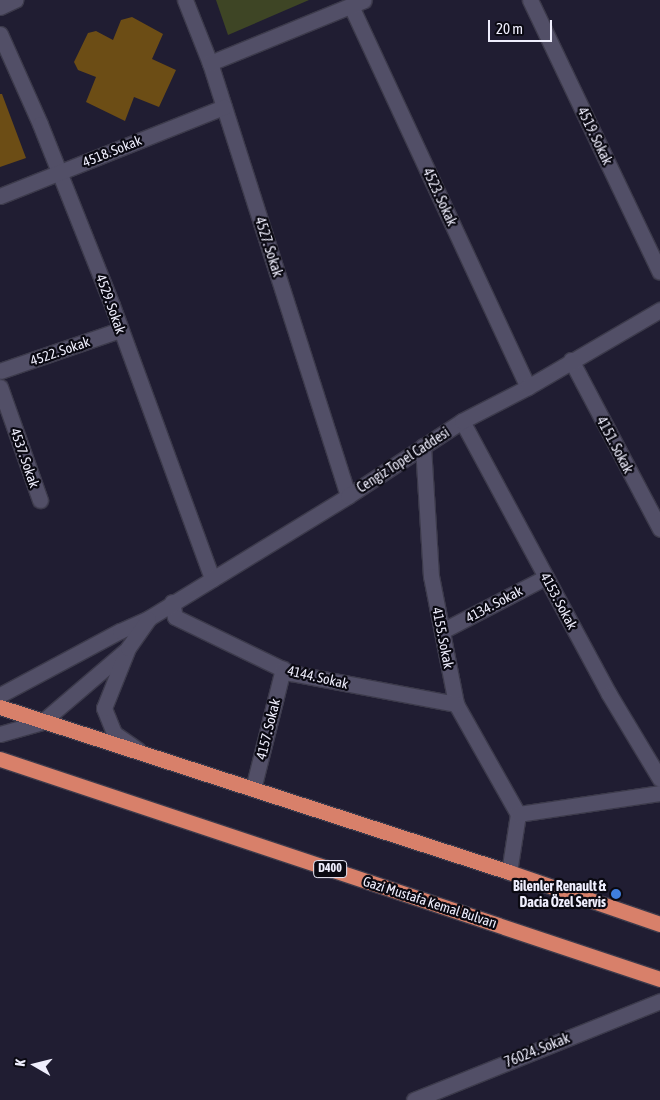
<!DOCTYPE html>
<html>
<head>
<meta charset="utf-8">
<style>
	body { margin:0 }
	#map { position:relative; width:660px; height:1100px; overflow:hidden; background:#201d32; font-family:"Asap Condensed",sans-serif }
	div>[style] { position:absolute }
	.green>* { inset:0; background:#3e4525 }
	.building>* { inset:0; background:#6c4d15 }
	.roads { filter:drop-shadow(1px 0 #3c3a4b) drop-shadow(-1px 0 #3c3a4b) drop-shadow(0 1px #3c3a4b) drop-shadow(0 -1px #3c3a4b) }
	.minor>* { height:15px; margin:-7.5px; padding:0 7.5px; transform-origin:7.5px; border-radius:7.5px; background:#524f67 }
	.tertiary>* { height:15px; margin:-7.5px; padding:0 7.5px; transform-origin:7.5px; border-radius:7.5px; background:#524f67 }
	.trunk>* { height:15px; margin:-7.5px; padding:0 7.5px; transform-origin:7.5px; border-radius:7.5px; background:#d8806a }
	.dots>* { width:14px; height:14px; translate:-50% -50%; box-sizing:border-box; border:2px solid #0a0912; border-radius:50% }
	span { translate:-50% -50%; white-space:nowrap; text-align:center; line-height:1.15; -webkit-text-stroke:4.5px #0a0912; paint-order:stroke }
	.shield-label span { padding:1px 4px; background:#0a0912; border:1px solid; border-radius:4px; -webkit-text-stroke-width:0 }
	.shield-label { font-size:12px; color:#efeefd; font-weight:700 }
	.street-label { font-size:14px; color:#efeefd }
	.poi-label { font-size:14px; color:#efeefd; font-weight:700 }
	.right { translate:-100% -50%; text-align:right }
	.north { position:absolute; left:10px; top:1040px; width:50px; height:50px; -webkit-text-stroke:4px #0a0912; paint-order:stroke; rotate:278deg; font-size:14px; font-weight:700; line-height:20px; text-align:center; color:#efeefd }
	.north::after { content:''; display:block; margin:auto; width:18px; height:22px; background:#efeefd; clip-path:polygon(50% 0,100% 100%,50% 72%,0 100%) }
	.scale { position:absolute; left:488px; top:20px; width:64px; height:22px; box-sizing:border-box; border:2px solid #efeefd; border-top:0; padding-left:6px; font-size:15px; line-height:18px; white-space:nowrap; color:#efeefd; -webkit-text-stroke:4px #0a0912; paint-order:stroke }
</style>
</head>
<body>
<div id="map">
	<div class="green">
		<i style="clip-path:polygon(216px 0,309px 0,228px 35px)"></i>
	</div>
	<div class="building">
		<i style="clip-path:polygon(132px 17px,163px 34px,152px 59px,176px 70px,159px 107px,134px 97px,125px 121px,86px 102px,96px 77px,78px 70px,74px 62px,88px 33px,96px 31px,113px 40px,121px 20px)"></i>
		<i style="clip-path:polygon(0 94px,2px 94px,26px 158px,0 167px)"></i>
	</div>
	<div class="roads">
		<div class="minor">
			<i style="left:185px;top:0;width:68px;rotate:68.4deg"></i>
			<i style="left:210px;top:63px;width:454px;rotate:72.3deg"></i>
			<i style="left:530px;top:0;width:301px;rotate:64.5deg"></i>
			<i style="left:351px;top:6px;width:420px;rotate:65.1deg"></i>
			<i style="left:0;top:7px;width:17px;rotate:-25deg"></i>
			<i style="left:0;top:34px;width:98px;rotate:66deg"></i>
			<i style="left:40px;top:124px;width:195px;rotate:68.3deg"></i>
			<i style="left:112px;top:305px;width:292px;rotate:69.9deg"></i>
			<i style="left:210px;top:63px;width:166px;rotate:-22.2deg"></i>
			<i style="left:0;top:196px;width:241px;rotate:-21.7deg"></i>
			<i style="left:571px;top:360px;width:191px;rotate:62.2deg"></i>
			<i style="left:0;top:371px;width:127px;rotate:-18.9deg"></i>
			<i style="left:0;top:387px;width:120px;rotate:70.5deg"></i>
			<i style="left:462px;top:421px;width:310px;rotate:61.7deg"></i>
			<i style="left:609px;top:694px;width:99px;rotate:59deg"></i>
			<i style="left:423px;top:446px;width:130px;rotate:86.5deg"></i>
			<i style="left:431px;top:576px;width:130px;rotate:78.9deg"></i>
			<i style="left:456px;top:704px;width:126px;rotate:60.6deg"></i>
			<i style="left:518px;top:814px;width:59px;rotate:98.8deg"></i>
			<i style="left:172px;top:602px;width:15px;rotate:79deg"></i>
			<i style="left:175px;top:617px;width:129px;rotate:25.8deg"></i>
			<i style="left:291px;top:673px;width:168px;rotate:10.6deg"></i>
			<i style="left:442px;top:631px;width:117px;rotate:-27.4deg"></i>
			<i style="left:253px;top:789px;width:124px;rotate:-76deg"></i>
			<i style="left:518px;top:814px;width:144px;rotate:-8.4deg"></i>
			<i style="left:414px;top:1100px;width:265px;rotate:-21.9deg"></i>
		</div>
		<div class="tertiary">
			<i style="left:0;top:695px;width:136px;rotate:-28.1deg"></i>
			<i style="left:120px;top:631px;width:32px;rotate:-24deg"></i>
			<i style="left:149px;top:618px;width:233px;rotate:-31.5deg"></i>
			<i style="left:348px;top:496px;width:136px;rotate:-33.3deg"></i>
			<i style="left:462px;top:421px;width:74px;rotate:-27.3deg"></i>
			<i style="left:528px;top:387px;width:153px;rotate:-30.3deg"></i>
			<i style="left:0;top:734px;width:44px;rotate:-15.9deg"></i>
			<i style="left:42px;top:722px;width:109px;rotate:-40.5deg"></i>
			<i style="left:138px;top:750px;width:29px;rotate:-145deg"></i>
			<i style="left:114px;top:733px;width:27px;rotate:-112deg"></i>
			<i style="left:104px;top:708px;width:65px;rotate:-68.2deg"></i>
			<i style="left:128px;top:648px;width:35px;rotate:-55deg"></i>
		</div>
		<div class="trunk">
			<i style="left:0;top:707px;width:535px;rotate:17.96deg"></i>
			<i style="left:509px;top:872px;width:160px;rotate:19deg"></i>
			<i style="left:0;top:759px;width:696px;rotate:18.43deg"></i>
		</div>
	</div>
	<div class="dots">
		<i style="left:616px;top:894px;background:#3f7fe0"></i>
	</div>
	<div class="shield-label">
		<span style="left:330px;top:869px">D400</span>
	</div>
	<div class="street-label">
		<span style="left:595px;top:136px;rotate:64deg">4519. Sokak</span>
		<span style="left:112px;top:151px;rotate:-22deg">4518. Sokak</span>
		<span style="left:440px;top:197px;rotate:65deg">4523. Sokak</span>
		<span style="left:269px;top:247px;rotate:72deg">4527. Sokak</span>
		<span style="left:111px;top:304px;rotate:70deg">4529. Sokak</span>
		<span style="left:60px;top:351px;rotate:-19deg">4522. Sokak</span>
		<span style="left:615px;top:445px;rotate:62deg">4151. Sokak</span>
		<span style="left:25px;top:458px;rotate:71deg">4537. Sokak</span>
		<span style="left:403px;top:460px;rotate:-33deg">Cengiz Topel Caddesi</span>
		<span style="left:559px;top:601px;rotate:62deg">4153. Sokak</span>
		<span style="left:494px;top:604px;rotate:-28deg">4134. Sokak</span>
		<span style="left:443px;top:638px;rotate:79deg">4155. Sokak</span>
		<span style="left:318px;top:677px;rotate:13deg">4144. Sokak</span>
		<span style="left:268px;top:729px;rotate:-76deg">4157. Sokak</span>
		<span style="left:430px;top:902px;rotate:18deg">Gazi Mustafa Kemal Bulvarı</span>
		<span style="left:537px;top:1050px;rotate:-22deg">76024. Sokak</span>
	</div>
	<div class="poi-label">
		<span class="right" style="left:606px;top:894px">Bilenler Renault &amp;<br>Dacia Özel Servis</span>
	</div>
	<div class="north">K</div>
	<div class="scale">20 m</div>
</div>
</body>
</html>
